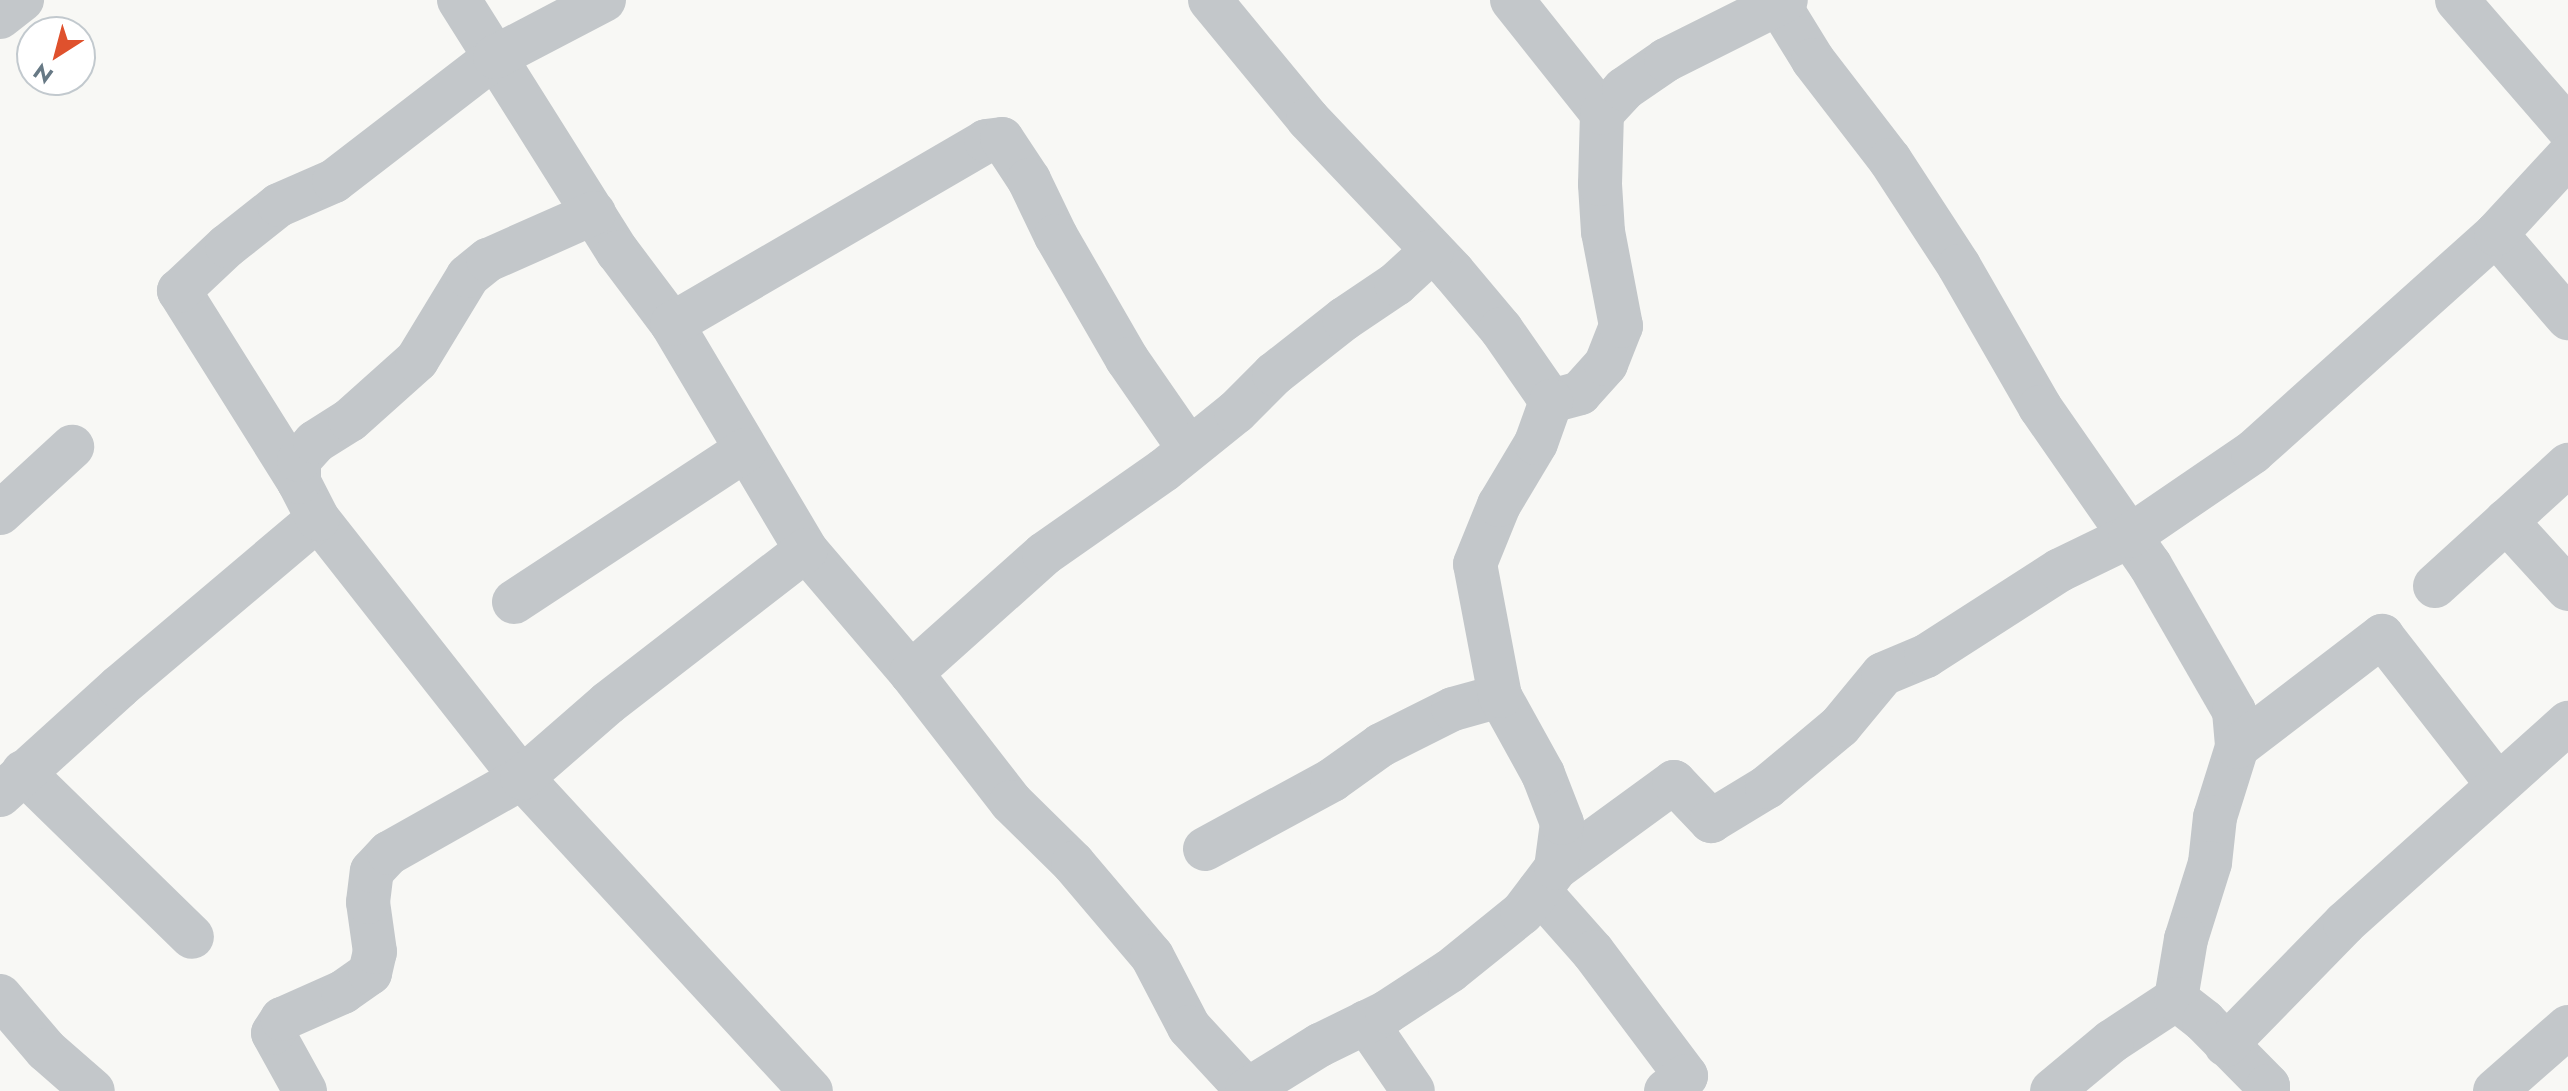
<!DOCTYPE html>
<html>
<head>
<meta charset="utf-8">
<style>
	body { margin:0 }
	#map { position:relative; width:2568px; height:1091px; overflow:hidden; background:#f8f8f5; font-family:Jost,sans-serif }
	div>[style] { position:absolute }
	.minor>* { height:44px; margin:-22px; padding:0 22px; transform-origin:22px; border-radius:22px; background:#c3c7ca }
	span { translate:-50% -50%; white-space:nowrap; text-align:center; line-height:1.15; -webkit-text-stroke:8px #fff; paint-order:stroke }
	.north { position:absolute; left:16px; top:16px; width:80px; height:80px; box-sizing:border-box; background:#fff; border:2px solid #c2c9ce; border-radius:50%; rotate:216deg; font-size:22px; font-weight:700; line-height:32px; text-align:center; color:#677985 }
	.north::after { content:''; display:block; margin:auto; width:28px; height:36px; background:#df512d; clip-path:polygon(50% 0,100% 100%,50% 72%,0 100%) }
</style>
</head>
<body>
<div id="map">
	<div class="minor">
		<i style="left:459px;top:0;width:298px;rotate:57.8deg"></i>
		<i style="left:618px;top:252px;width:90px;rotate:53.1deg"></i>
		<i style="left:672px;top:324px;width:263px;rotate:59.3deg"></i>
		<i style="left:806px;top:550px;width:162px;rotate:49.5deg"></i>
		<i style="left:911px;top:673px;width:163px;rotate:52.2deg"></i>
		<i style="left:1011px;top:802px;width:87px;rotate:44.5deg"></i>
		<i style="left:1073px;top:863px;width:122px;rotate:49.7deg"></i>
		<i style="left:1152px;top:956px;width:80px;rotate:62.5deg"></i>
		<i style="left:1189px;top:1027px;width:87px;rotate:47.3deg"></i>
		<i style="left:1210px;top:0;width:154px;rotate:50.5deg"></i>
		<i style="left:1308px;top:119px;width:211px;rotate:46.5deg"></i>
		<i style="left:1453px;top:272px;width:75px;rotate:49.9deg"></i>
		<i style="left:1501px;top:329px;width:88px;rotate:55.2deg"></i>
		<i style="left:1512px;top:0;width:144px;rotate:51.5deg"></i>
		<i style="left:2457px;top:0;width:169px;rotate:49.1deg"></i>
		<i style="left:1778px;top:3px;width:67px;rotate:58.4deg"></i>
		<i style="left:1813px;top:60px;width:126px;rotate:52.4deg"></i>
		<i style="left:1890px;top:160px;width:126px;rotate:56.9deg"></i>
		<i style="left:1959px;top:266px;width:163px;rotate:60.1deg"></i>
		<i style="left:2040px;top:407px;width:193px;rotate:55.2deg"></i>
		<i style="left:2150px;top:565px;width:168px;rotate:60.1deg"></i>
		<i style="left:2234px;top:711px;width:36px;rotate:85deg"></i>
		<i style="left:2237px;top:747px;width:73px;rotate:107.4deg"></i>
		<i style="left:2215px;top:817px;width:46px;rotate:96.2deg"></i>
		<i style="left:2210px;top:863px;width:80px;rotate:107.5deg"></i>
		<i style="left:2186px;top:939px;width:61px;rotate:99.5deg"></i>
		<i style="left:2176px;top:999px;width:77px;rotate:146.7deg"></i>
		<i style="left:2112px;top:1041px;width:78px;rotate:140.2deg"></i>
		<i style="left:0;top:17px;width:28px;rotate:-38deg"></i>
		<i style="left:2496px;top:234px;width:111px;rotate:49.4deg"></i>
		<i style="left:672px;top:324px;width:363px;rotate:-30.2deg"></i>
		<i style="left:986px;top:141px;width:16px;rotate:-7deg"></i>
		<i style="left:1002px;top:139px;width:49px;rotate:56.6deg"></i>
		<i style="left:1029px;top:180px;width:62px;rotate:64.3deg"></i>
		<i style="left:1056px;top:236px;width:142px;rotate:60deg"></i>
		<i style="left:1127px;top:359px;width:107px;rotate:55.3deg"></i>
		<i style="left:1551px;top:401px;width:30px;rotate:-15deg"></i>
		<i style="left:1580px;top:393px;width:39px;rotate:-48deg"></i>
		<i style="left:1606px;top:364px;width:41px;rotate:-68.5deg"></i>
		<i style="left:1621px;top:326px;width:96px;rotate:-100.8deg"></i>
		<i style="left:1603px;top:232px;width:48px;rotate:-93.6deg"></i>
		<i style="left:1600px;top:184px;width:71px;rotate:-88.4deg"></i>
		<i style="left:1602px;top:113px;width:33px;rotate:-47deg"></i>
		<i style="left:1624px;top:89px;width:51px;rotate:-34.6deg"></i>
		<i style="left:1666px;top:60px;width:134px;rotate:-26.6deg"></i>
		<i style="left:299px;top:482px;width:226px;rotate:-122.1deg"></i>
		<i style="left:179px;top:291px;width:66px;rotate:-43.2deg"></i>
		<i style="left:227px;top:246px;width:66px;rotate:-38.3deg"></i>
		<i style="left:279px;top:205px;width:60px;rotate:-23.6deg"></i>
		<i style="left:334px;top:181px;width:203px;rotate:-37.6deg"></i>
		<i style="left:495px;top:57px;width:123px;rotate:-27.6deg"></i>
		<i style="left:0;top:513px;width:98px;rotate:-42.5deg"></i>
		<i style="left:318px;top:519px;width:330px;rotate:51.8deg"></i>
		<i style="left:522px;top:778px;width:426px;rotate:47.3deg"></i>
		<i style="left:2506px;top:521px;width:92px;rotate:47.6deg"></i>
		<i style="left:2435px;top:586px;width:180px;rotate:-42.3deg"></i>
		<i style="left:514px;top:602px;width:277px;rotate:-33.3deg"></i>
		<i style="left:911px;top:673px;width:178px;rotate:-41.8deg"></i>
		<i style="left:1044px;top:554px;width:146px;rotate:-35deg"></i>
		<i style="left:1164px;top:470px;width:92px;rotate:-38.9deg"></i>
		<i style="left:1236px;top:412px;width:54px;rotate:-45deg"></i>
		<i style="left:1274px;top:374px;width:89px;rotate:-38.2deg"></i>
		<i style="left:1344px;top:319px;width:63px;rotate:-33.9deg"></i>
		<i style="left:1396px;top:284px;width:49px;rotate:-42.5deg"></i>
		<i style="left:2237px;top:747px;width:183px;rotate:-37.4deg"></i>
		<i style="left:2382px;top:636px;width:189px;rotate:52.1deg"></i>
		<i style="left:23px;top:772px;width:236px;rotate:44.3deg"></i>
		<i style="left:0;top:795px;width:161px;rotate:-42.2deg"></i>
		<i style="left:119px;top:687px;width:260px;rotate:-40.2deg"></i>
		<i style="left:318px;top:519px;width:42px;rotate:-117.2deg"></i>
		<i style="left:299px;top:482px;width:22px;rotate:-90deg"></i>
		<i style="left:299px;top:460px;width:24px;rotate:-48deg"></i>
		<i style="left:315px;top:442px;width:41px;rotate:-32.2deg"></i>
		<i style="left:350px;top:420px;width:90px;rotate:-41.8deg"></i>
		<i style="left:417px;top:360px;width:98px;rotate:-58.7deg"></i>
		<i style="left:468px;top:276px;width:26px;rotate:-39deg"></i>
		<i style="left:488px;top:260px;width:116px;rotate:-23.9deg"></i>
		<i style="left:1205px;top:849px;width:145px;rotate:-28.5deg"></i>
		<i style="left:1332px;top:780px;width:60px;rotate:-35.5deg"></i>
		<i style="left:1381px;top:745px;width:80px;rotate:-26.6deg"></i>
		<i style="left:1453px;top:709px;width:49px;rotate:-15.5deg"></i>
		<i style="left:1556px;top:868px;width:146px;rotate:-36.1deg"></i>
		<i style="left:1674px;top:782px;width:54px;rotate:46.5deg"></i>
		<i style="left:1711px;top:821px;width:66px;rotate:-31.3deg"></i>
		<i style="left:1767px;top:787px;width:95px;rotate:-39.9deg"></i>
		<i style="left:1840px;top:726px;width:67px;rotate:-50.4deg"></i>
		<i style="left:1883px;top:674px;width:47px;rotate:-22.7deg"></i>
		<i style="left:1926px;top:656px;width:159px;rotate:-32.7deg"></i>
		<i style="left:2060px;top:570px;width:78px;rotate:-25.9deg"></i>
		<i style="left:2130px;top:536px;width:149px;rotate:-34.3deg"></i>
		<i style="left:2253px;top:452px;width:326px;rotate:-41.9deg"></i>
		<i style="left:2496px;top:234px;width:106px;rotate:-47.3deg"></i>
		<i style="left:1539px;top:891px;width:81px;rotate:48.5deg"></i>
		<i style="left:1593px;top:952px;width:155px;rotate:53.1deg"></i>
		<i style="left:1686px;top:1076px;width:25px;rotate:143deg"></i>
		<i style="left:0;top:996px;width:71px;rotate:49.6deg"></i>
		<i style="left:46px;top:1050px;width:62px;rotate:41.1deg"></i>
		<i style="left:2176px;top:999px;width:36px;rotate:38deg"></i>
		<i style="left:2204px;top:1021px;width:91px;rotate:45.4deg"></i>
		<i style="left:2268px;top:1086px;width:5px;rotate:90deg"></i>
		<i style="left:1366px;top:1022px;width:83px;rotate:55.7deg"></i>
		<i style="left:2226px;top:1045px;width:170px;rotate:-45.7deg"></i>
		<i style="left:2345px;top:923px;width:300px;rotate:-41.9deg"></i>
		<i style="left:1247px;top:1090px;width:86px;rotate:-31.7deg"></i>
		<i style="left:1320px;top:1045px;width:75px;rotate:-26.2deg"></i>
		<i style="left:1387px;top:1012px;width:75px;rotate:-33.1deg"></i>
		<i style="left:1450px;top:971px;width:92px;rotate:-38.9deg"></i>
		<i style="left:1522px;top:913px;width:56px;rotate:-52.9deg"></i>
		<i style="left:1556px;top:868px;width:45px;rotate:-82.4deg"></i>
		<i style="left:1562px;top:823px;width:53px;rotate:-111.2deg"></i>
		<i style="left:1543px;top:774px;width:89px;rotate:-118.9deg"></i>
		<i style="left:1500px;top:696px;width:134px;rotate:-100.7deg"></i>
		<i style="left:1475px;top:564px;width:64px;rotate:-67.9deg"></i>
		<i style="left:1499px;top:505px;width:72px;rotate:-59.2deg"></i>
		<i style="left:1536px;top:443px;width:45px;rotate:-70.3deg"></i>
		<i style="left:305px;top:1091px;width:66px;rotate:-118.9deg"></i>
		<i style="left:273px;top:1033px;width:17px;rotate:-57deg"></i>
		<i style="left:282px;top:1019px;width:67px;rotate:-23.9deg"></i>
		<i style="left:343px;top:992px;width:33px;rotate:-35deg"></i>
		<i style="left:370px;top:973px;width:22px;rotate:-77deg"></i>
		<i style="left:375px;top:952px;width:50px;rotate:-98deg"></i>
		<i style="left:368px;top:902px;width:31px;rotate:-83deg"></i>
		<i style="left:372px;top:871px;width:25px;rotate:-47deg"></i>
		<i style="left:389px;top:853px;width:153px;rotate:-29.4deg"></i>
		<i style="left:522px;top:778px;width:114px;rotate:-41.1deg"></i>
		<i style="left:608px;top:703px;width:250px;rotate:-37.7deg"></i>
		<i style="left:2495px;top:1091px;width:97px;rotate:-41.2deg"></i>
	</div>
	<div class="north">N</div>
</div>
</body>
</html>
